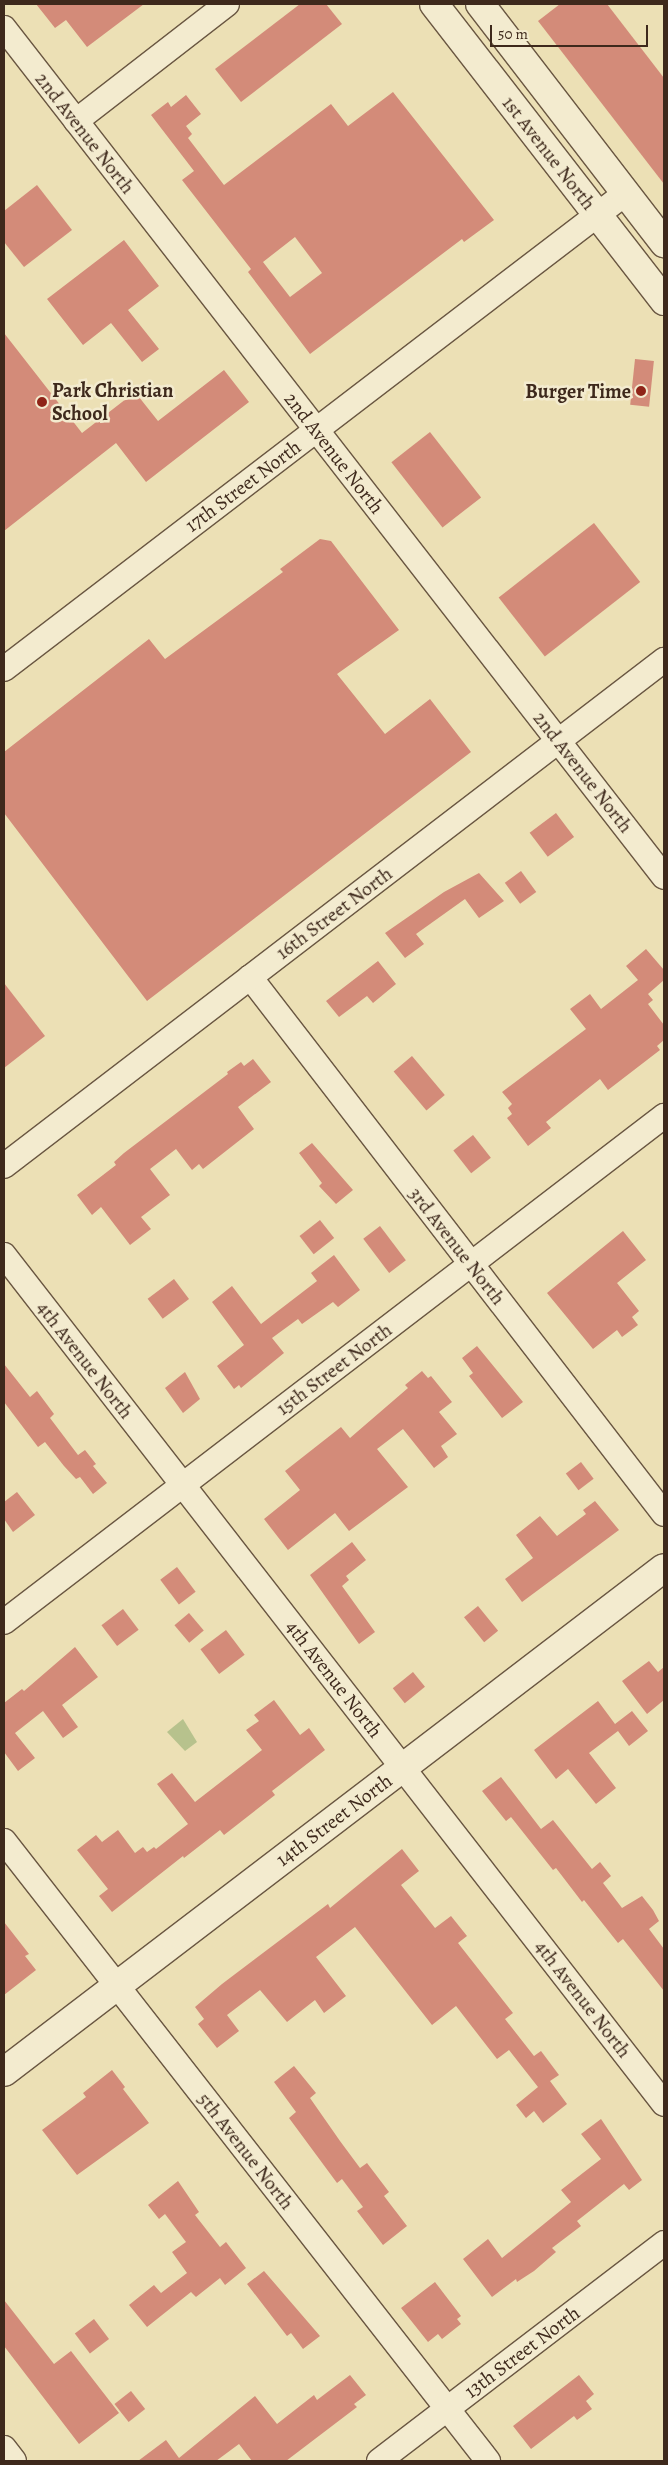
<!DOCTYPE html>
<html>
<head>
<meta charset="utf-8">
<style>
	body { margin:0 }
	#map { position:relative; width:668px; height:2465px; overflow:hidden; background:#ece0b5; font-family:Alegreya,serif }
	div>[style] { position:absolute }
	.green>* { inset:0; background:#b7c28d }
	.building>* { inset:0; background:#d38b79; transform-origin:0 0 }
	.roads { filter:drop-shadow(1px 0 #6a5742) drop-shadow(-1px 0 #6a5742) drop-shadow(0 1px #6a5742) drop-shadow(0 -1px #6a5742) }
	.street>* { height:24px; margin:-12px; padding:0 12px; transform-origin:12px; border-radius:12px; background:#f3ebcf }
	.secondary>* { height:28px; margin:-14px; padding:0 14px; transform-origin:14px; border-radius:14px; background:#f3ebcf }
	.dots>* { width:14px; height:14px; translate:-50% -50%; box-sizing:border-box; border:2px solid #f3ebcf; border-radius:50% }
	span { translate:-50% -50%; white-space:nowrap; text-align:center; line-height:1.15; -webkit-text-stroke:5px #f3ebcf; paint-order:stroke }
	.street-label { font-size:20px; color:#3e291c }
	.poi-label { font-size:20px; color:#3e291c; font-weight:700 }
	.left { translate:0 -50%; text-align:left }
	.right { translate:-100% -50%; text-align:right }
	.frame { position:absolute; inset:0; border:5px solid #3e291c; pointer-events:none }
	.scale { position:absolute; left:490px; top:25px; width:158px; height:22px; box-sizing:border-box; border:2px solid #3e291c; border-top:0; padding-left:6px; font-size:15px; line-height:18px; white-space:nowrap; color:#3e291c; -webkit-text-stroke:4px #f3ebcf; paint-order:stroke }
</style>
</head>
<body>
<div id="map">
	<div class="green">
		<i style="clip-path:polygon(183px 1719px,197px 1742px,185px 1751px,167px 1732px)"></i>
	</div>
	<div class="building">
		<i style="clip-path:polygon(36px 4px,144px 4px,87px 47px,66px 20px,55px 28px)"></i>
		<i style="clip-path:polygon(300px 4px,326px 4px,342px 24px,241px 102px,215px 69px)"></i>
		<i style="clip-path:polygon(560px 4px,607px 4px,664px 78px,664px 184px,538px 21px)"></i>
		<i style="clip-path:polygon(evenodd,393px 92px,494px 220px,464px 242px,462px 239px,310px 354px,248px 272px,251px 269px,182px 180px,194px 171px,151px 115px,168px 102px,171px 107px,186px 95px,201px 114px,186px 126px,192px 134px,188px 138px,224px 185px,331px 104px,348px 126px,393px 92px,295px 237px,322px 273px,290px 297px,263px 262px,295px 237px)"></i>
		<i style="clip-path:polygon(37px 185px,72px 230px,24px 267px,4px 242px,4px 211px)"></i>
		<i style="clip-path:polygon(124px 240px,159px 286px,128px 310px,159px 349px,142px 362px,111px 323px,83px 345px,47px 299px)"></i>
		<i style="clip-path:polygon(4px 333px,82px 433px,135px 392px,158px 421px,224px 370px,249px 402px,146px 482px,116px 443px,4px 531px)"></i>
		<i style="left:635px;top:359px;width:19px;height:46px;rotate:6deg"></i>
		<i style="left:430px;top:432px;width:83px;height:49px;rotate:52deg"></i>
		<i style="left:594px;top:523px;width:75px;height:121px;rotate:52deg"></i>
		<i style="clip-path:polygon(320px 539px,331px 541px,399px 630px,337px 674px,385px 734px,430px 699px,471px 752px,147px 1001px,4px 813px,4px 752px,149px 639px,165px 659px,283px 572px,280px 569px)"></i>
		<i style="left:556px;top:813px;width:30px;height:33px;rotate:53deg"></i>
		<i style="left:521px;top:871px;width:26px;height:20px;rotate:54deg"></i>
		<i style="clip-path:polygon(479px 873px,504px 901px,479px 918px,465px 899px,416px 934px,424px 944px,405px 958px,385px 933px,444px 892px)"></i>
		<i style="clip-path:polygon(646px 949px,664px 970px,664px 980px,648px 994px,653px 1000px,648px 1004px,664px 1025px,664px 1040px,657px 1046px,660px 1050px,608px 1090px,600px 1079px,546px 1122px,551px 1128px,528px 1146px,507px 1118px,512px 1114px,508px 1108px,512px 1104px,502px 1092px,586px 1029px,570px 1009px,590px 994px,601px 1009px,638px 980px,626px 966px)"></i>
		<i style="clip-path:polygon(378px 961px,396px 984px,373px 1003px,367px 996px,339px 1017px,326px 1001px)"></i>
		<i style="clip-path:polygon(4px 983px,45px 1036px,4px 1068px)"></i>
		<i style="left:412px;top:1056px;width:51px;height:24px;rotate:50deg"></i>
		<i style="clip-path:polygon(253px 1059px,271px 1082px,238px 1107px,254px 1129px,203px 1169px,199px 1164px,192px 1170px,176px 1149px,150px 1169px,170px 1195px,141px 1217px,151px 1229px,130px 1245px,101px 1207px,92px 1215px,77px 1195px,116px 1165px,114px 1162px,124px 1153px,228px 1074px,227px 1072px,241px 1062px,244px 1066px)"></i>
		<i style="left:473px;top:1135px;width:29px;height:25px;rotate:52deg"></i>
		<i style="clip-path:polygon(312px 1143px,353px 1190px,336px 1204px,319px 1186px,322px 1183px,299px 1153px)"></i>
		<i style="left:320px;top:1220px;width:23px;height:26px;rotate:52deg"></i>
		<i style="left:380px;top:1226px;width:43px;height:21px;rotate:53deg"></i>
		<i style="clip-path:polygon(623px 1231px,646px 1260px,617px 1283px,639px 1311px,632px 1317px,638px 1325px,622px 1337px,617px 1330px,593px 1349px,547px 1293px)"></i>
		<i style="clip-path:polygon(334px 1255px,360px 1290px,338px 1307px,333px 1302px,302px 1324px,298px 1319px,272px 1338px,284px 1353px,241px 1388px,239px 1385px,234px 1389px,217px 1366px,244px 1345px,212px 1302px,232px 1286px,261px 1324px,317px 1281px,311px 1273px)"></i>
		<i style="left:174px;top:1279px;width:25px;height:33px;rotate:53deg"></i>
		<i style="clip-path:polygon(477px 1346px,523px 1402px,502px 1418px,469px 1376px,473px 1373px,462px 1358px)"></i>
		<i style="clip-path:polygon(4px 1364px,30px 1397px,37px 1391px,54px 1414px,50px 1418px,78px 1455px,85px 1450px,96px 1464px,93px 1466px,107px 1483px,93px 1494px,80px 1477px,76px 1479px,64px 1466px,45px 1442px,38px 1447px,4px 1402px)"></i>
		<i style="clip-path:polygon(422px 1371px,428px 1378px,431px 1376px,452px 1402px,439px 1412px,457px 1434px,441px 1446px,448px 1457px,434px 1468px,403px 1429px,377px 1449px,408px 1487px,349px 1531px,335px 1513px,288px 1550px,264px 1519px,300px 1490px,285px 1471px,341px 1427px,350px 1438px,408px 1388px,405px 1385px)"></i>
		<i style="clip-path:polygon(185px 1372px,200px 1399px,183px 1413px,165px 1388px)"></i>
		<i style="left:581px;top:1462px;width:21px;height:19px;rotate:53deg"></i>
		<i style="clip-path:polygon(17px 1492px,35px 1515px,13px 1532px,4px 1519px,4px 1502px)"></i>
		<i style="clip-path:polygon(595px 1501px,619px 1530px,522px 1602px,505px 1579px,533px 1558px,516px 1535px,540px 1516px,557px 1536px,586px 1514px,583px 1510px)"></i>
		<i style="clip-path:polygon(352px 1542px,366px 1560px,346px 1576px,349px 1580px,342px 1586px,375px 1632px,359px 1644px,310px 1575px)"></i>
		<i style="left:177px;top:1567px;width:31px;height:21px;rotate:53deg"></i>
		<i style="left:478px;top:1606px;width:32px;height:18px;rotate:51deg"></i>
		<i style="left:123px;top:1609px;width:26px;height:27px;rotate:53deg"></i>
		<i style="left:189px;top:1613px;width:23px;height:19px;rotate:50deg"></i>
		<i style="left:226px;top:1630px;width:31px;height:32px;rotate:53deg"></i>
		<i style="clip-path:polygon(75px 1647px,98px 1677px,62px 1705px,78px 1727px,63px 1738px,43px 1711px,15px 1733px,35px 1758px,18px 1771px,4px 1752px,4px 1703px,22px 1689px,24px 1691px)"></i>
		<i style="clip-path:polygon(649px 1661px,658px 1672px,664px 1667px,664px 1700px,647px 1714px,622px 1681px)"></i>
		<i style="left:413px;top:1672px;width:19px;height:26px;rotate:51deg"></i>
		<i style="clip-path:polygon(274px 1700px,300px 1735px,309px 1728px,325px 1750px,272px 1791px,275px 1795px,224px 1835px,220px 1830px,184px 1858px,183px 1856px,112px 1912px,99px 1896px,108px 1889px,77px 1850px,96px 1835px,102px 1842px,118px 1830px,135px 1853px,143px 1847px,147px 1852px,154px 1847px,156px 1849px,188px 1824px,157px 1784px,172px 1773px,195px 1802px,262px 1750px,246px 1730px,259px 1721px,254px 1715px)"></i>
		<i style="clip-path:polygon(598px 1701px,615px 1724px,632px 1711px,648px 1731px,629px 1746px,618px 1731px,589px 1753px,616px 1788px,596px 1804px,568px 1769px,556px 1779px,534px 1750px)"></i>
		<i style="clip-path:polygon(501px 1777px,541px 1829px,553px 1820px,592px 1869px,600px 1862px,611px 1876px,603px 1883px,622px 1908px,642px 1896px,653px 1910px,659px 1921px,649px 1929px,664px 1949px,664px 1991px,623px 1939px,618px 1943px,584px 1900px,582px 1902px,556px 1868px,553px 1870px,511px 1817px,506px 1821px,482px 1791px)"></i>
		<i style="clip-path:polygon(402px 1849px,419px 1871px,401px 1885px,435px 1928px,451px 1916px,467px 1936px,458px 1943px,513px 2013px,505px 2019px,534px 2056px,541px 2051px,559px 2075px,550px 2081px,567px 2104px,543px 2123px,534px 2111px,526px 2118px,516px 2105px,538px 2087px,509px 2050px,497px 2059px,456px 2006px,432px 2025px,355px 1927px,316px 1957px,346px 1996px,324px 2013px,315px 2000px,287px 2022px,260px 1990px,227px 2015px,239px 2031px,217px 2048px,198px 2024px,204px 2019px,195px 2007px,222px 1984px,328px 1904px,330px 1908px)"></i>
		<i style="clip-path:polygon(4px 1922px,29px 1954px,25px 1956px,36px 1970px,4px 1995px)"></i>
		<i style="clip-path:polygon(294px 2066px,316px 2093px,310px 2098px,340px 2141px,360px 2168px,367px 2163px,389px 2192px,384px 2196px,407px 2226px,383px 2245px,357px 2211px,363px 2207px,342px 2179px,337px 2183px,289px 2118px,296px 2112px,274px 2082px)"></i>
		<i style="clip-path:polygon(112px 2070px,125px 2087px,123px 2089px,149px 2123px,77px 2175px,42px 2130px,86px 2097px,83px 2093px)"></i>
		<i style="clip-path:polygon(601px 2119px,642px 2180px,629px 2190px,624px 2184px,577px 2221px,581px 2226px,552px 2248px,556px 2252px,534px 2271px,517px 2282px,516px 2279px,492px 2297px,463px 2259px,488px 2239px,502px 2258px,571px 2202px,561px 2190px,601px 2159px,581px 2134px)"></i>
		<i style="clip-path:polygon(178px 2181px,199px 2212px,195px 2215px,220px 2247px,226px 2242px,246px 2268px,225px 2285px,220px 2278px,196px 2297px,191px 2292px,147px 2327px,129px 2305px,154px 2285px,161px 2293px,187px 2273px,172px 2252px,186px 2242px,165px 2214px,159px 2219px,148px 2205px)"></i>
		<i style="clip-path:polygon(264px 2271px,320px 2336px,303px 2349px,291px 2333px,287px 2336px,247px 2284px)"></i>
		<i style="clip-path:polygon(435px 2282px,461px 2316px,457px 2319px,461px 2324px,442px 2339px,438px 2334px,428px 2342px,401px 2308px)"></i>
		<i style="clip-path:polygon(4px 2300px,54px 2364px,71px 2351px,119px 2413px,79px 2444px,4px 2346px)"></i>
		<i style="left:94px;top:2319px;width:25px;height:24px;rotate:53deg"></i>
		<i style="clip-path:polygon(350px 2375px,366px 2395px,354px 2404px,357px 2407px,286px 2461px,252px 2461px,239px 2444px,216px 2461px,138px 2461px,166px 2440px,179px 2458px,255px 2396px,277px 2424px,314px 2395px,317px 2400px)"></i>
		<i style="clip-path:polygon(579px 2375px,594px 2394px,586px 2401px,592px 2409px,577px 2420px,574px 2416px,531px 2449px,513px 2426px)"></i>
		<i style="left:131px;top:2391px;width:23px;height:21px;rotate:52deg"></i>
	</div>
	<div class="roads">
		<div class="street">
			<i style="left:4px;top:28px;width:1075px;rotate:52.14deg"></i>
			<i style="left:76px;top:121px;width:191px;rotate:-37.8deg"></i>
			<i style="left:4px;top:669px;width:783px;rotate:-37.43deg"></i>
			<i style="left:250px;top:977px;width:678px;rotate:52.37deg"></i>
			<i style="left:4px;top:1166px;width:832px;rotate:-37.48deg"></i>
			<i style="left:4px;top:1255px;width:1075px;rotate:52.14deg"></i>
			<i style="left:4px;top:1622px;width:832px;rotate:-37.48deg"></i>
			<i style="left:4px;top:1841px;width:787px;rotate:52.02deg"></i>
			<i style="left:4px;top:2448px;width:16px;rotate:52deg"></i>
			<i style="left:379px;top:2461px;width:359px;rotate:-37.4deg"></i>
		</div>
		<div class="secondary">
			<i style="left:434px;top:4px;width:376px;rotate:52.2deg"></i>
			<i style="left:480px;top:4px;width:302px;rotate:52.4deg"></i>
			<i style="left:4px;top:2072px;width:830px;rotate:-37.37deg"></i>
		</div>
	</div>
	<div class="dots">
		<i style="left:641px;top:391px;background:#8f2418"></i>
		<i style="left:42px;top:402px;background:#8f2418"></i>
	</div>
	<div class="street-label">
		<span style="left:85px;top:133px;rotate:52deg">2nd Avenue North</span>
		<span style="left:549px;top:153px;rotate:52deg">1st Avenue North</span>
		<span style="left:334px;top:453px;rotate:52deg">2nd Avenue North</span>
		<span style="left:243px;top:486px;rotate:-37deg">17th Street North</span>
		<span style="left:583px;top:772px;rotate:52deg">2nd Avenue North</span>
		<span style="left:334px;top:913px;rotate:-37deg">16th Street North</span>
		<span style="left:457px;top:1246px;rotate:52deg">3rd Avenue North</span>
		<span style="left:85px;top:1360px;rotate:52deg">4th Avenue North</span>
		<span style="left:334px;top:1369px;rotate:-37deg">15th Street North</span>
		<span style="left:334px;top:1679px;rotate:52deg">4th Avenue North</span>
		<span style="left:334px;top:1820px;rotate:-37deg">14th Street North</span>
		<span style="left:583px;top:1999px;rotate:52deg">4th Avenue North</span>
		<span style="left:246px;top:2151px;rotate:52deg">5th Avenue North</span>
		<span style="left:522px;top:2352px;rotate:-37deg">13th Street North</span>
	</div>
	<div class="poi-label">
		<span class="left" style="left:52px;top:402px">Park Christian<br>School</span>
		<span class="right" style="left:631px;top:391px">Burger Time</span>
	</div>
	<div class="frame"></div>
	<div class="scale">50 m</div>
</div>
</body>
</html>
